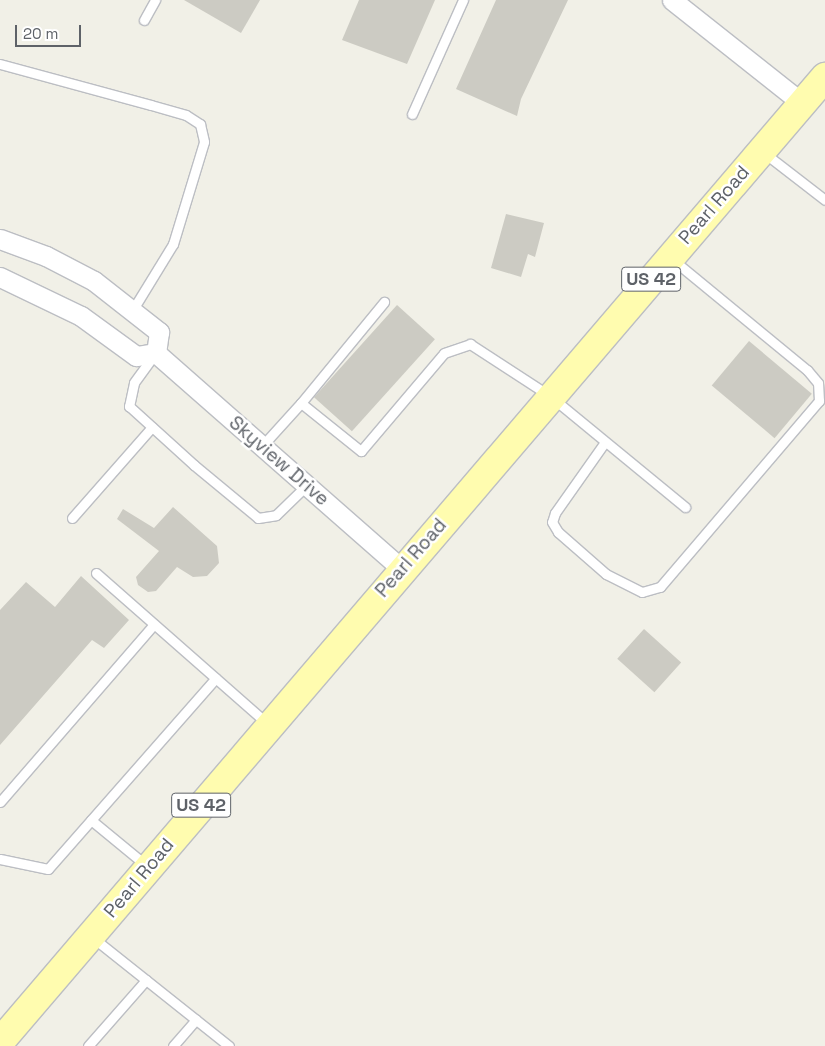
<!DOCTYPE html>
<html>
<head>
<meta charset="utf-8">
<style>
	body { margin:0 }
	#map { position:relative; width:825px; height:1046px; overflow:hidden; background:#f1f0e7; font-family:"Space Grotesk",sans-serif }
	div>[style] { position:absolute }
	.building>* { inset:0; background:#cccbc3; transform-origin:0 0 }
	.roads { filter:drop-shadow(1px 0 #bcbec3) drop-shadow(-1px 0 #bcbec3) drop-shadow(0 1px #bcbec3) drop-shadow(0 -1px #bcbec3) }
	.lane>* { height:9px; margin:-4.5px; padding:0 4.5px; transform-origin:4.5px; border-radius:4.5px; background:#fff }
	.street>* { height:19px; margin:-9.5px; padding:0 9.5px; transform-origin:9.5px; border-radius:9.5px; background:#fff }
	.primary>* { height:28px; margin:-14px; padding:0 14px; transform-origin:14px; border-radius:14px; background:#fffcaf }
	span { translate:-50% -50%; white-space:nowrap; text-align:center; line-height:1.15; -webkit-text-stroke:5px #fff; paint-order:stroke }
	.shield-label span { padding:1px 4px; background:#fff; border:1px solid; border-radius:4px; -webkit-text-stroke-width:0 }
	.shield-label { font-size:18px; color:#5e6268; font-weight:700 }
	.street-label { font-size:19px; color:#5e6268 }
	.scale { position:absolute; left:15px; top:25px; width:66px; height:22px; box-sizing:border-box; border:2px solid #5e6268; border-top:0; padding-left:6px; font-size:15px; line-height:18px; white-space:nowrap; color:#5e6268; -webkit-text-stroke:4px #fff; paint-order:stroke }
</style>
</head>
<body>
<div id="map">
	<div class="building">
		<i style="clip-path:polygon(184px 0,260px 0,241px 33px)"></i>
		<i style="clip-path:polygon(359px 0,435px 0,407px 64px,342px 40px)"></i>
		<i style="clip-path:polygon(496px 0,568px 0,521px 99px,517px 116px,456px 89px)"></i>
		<i style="clip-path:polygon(506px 214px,544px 223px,535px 257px,528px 254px,521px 277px,491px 268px)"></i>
		<i style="left:397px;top:305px;width:51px;height:124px;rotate:42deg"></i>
		<i style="left:749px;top:341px;width:82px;height:58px;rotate:40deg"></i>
		<i style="clip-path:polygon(173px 507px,217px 546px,219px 563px,207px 576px,193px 577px,177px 567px,156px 591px,148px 592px,138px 585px,136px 577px,159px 551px,117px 519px,123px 509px,154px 528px)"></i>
		<i style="clip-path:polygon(81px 576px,129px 620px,104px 648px,92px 640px,0 745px,0 610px,26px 582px,55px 607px)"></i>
		<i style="left:644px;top:629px;width:50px;height:40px;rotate:42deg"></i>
	</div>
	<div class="roads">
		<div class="lane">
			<i style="left:144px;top:20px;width:23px;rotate:-61deg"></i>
			<i style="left:0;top:64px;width:156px;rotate:15.2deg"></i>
			<i style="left:151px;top:105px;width:36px;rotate:16deg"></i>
			<i style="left:186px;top:115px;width:17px;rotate:33deg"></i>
			<i style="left:200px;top:124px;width:18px;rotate:77deg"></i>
			<i style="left:204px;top:142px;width:107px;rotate:106.9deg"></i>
			<i style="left:173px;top:244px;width:79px;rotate:121.5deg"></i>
			<i style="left:412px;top:114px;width:125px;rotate:-65.9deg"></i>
			<i style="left:763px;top:152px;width:78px;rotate:37.7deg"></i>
			<i style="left:154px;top:355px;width:34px;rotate:126deg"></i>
			<i style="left:134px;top:383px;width:24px;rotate:102deg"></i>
			<i style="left:129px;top:406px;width:88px;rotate:42.2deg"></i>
			<i style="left:194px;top:465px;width:83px;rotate:39.6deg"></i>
			<i style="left:258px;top:518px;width:18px;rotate:-9deg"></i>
			<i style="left:276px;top:515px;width:43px;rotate:-44.1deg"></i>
			<i style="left:301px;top:403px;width:131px;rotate:-50.6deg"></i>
			<i style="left:605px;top:442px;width:87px;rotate:125.2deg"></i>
			<i style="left:555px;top:513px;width:9px;rotate:108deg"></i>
			<i style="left:552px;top:522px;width:12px;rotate:59deg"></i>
			<i style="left:558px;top:532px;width:64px;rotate:41.2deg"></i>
			<i style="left:606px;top:574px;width:40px;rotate:26.6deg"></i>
			<i style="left:642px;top:592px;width:19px;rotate:-16deg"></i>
			<i style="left:660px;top:587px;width:245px;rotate:-49.5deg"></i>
			<i style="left:819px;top:401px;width:18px;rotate:-93deg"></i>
			<i style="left:818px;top:383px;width:17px;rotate:-130deg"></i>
			<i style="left:807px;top:370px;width:175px;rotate:-140.6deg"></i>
			<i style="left:262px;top:446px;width:58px;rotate:-47.8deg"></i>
			<i style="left:301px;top:403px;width:77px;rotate:38.7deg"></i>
			<i style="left:361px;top:451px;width:128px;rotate:-49.7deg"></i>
			<i style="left:444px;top:353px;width:28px;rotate:-19deg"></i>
			<i style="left:470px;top:344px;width:95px;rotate:33deg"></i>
			<i style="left:550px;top:396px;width:175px;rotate:39.4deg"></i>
			<i style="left:72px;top:518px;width:121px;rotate:-48.7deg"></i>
			<i style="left:96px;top:573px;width:230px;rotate:41.3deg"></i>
			<i style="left:0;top:802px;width:235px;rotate:-49.1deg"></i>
			<i style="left:91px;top:820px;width:74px;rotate:39.5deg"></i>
			<i style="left:0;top:859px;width:49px;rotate:11.8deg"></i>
			<i style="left:48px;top:869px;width:254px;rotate:-48.7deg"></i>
			<i style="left:92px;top:937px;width:175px;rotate:38.5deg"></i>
			<i style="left:88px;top:1046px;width:88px;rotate:-48.7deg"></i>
			<i style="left:173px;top:1046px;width:35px;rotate:-49deg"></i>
		</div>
		<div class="street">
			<i style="left:672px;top:0;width:166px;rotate:38.4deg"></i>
			<i style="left:0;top:239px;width:49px;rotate:20.3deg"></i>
			<i style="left:46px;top:256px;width:54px;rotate:27.5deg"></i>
			<i style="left:94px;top:281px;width:83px;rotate:38.1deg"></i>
			<i style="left:159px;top:332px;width:21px;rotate:98deg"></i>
			<i style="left:156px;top:353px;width:20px;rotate:171deg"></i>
			<i style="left:136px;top:356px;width:68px;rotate:-144deg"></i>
			<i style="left:81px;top:316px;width:90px;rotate:-154.3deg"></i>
			<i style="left:156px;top:353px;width:327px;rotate:41.3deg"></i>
		</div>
		<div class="primary">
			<i style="left:0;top:1042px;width:1270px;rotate:-49.47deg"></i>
		</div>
	</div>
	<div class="shield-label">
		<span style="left:651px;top:279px">US 42</span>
		<span style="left:201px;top:805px">US 42</span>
	</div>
	<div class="street-label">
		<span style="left:714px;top:205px;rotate:-49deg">Pearl Road</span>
		<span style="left:279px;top:461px;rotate:41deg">Skyview Drive</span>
		<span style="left:411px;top:558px;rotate:-49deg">Pearl Road</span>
		<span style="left:139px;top:878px;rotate:-50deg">Pearl Road</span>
	</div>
	<div class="scale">20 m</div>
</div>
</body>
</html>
